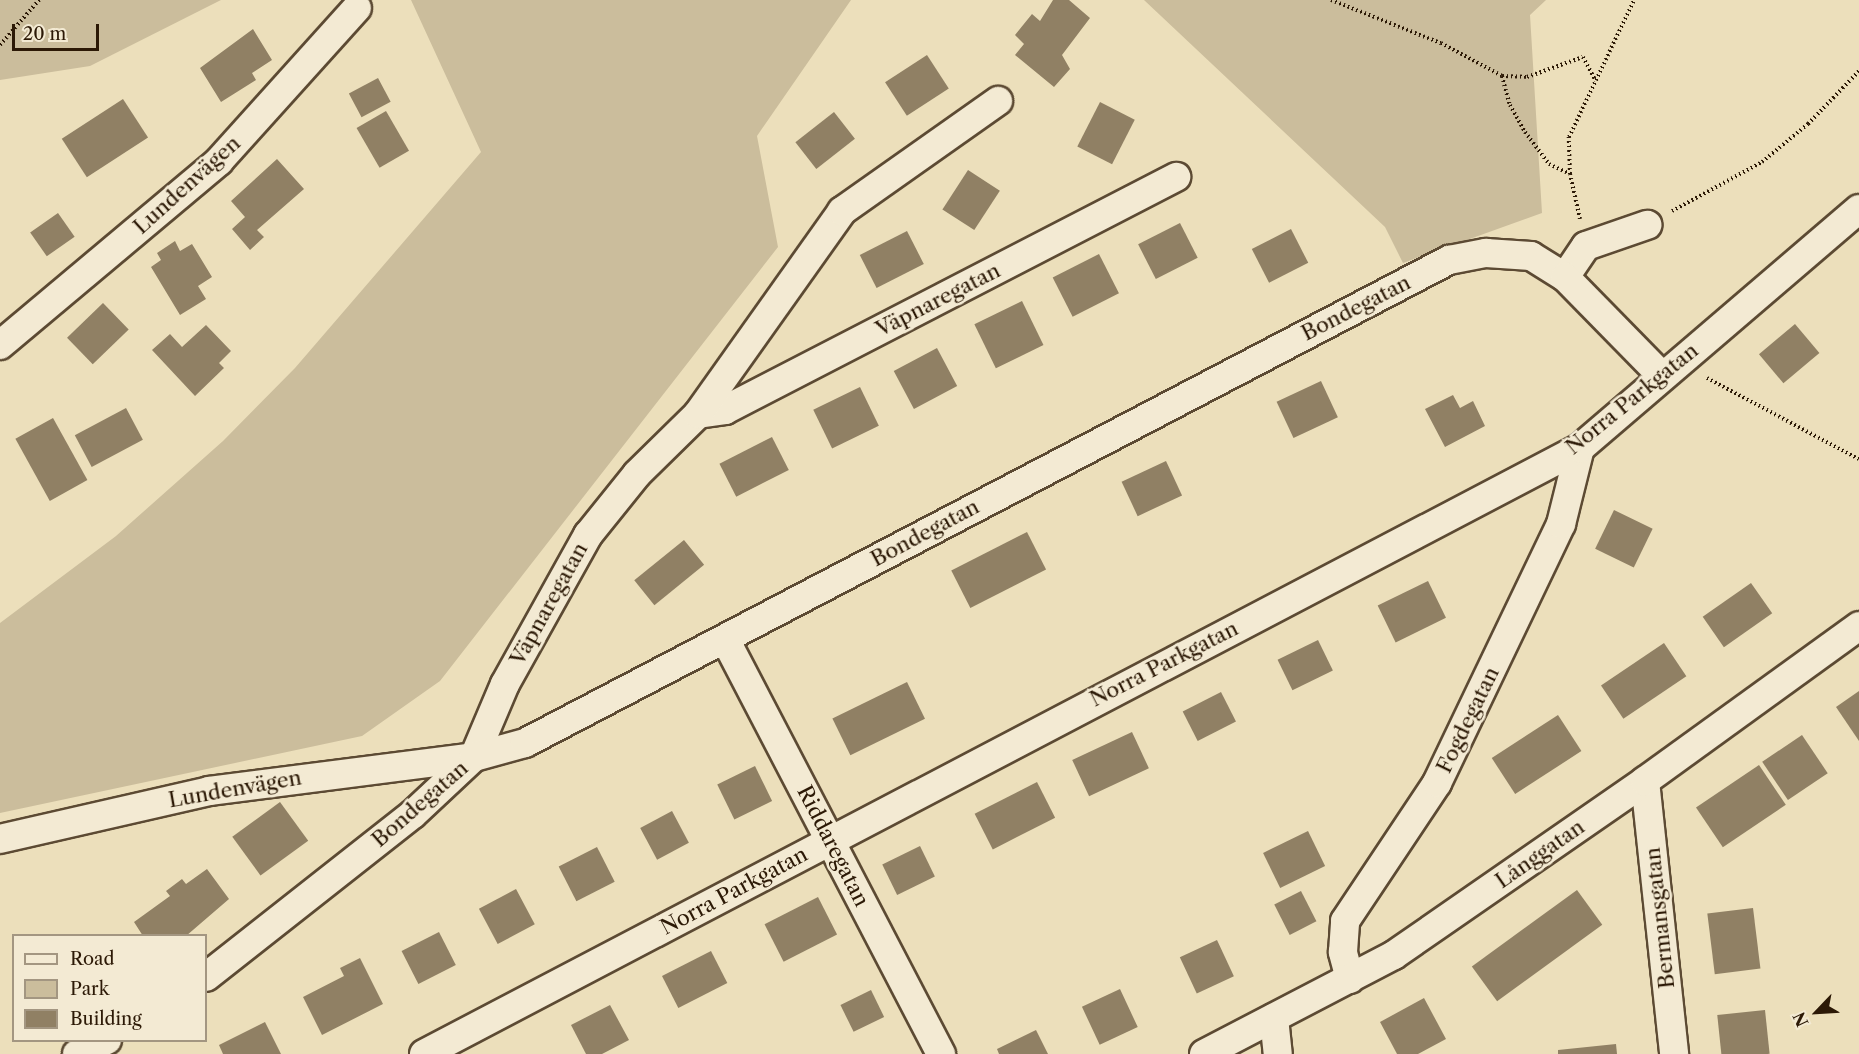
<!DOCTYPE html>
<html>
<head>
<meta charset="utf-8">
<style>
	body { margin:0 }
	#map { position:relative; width:1859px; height:1054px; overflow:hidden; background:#ecdfbb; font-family:"Libre Caslon Text",serif }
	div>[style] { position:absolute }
	.green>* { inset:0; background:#cbbd9c }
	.building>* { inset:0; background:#908064; transform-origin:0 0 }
	.path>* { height:4px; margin-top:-2px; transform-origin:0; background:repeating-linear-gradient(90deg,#2c1906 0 1.5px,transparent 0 4.5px) }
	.roads { filter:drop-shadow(2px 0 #5c4a33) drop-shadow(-2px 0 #5c4a33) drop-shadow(0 2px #5c4a33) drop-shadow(0 -2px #5c4a33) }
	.street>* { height:28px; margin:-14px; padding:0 14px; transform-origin:14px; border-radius:14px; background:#f3ead3 }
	span { translate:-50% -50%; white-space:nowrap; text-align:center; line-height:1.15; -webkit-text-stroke:5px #f3ead3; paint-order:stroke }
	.street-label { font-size:21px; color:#2c1906 }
	.legend { position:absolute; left:12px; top:934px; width:195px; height:108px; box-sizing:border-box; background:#f3ead3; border:2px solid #a39681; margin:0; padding:8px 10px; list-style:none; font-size:18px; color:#2c1906 }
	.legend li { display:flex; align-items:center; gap:12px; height:30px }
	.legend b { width:30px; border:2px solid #a39681 }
	.north { position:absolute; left:1787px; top:982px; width:60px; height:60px; -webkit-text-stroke:4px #f3ead3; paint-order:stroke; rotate:245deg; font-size:16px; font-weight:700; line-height:24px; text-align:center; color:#2c1906 }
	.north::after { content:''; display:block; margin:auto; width:21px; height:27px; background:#2c1906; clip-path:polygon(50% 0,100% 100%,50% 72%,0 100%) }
	.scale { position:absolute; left:12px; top:24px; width:87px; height:27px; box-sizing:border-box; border:3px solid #2c1906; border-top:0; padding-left:8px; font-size:18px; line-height:21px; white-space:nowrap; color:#2c1906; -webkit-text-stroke:4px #f3ead3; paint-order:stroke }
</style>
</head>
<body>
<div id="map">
	<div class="green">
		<i style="clip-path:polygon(0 0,221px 0,90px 66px,0 80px)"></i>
		<i style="clip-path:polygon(411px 0,851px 0,757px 136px,778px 247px,440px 681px,362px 736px,0 813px,0 623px,116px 536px,223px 441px,295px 368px,481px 152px)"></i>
		<i style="clip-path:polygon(1144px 0,1546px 0,1530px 15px,1542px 213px,1403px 263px,1385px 227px)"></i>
	</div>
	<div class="building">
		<i style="clip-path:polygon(1053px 0,1069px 0,1090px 18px,1062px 55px,1070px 69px,1054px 87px,1015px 55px,1024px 44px,1015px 35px,1032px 14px,1040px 21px)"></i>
		<i style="clip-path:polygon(253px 29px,272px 60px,252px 73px,256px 80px,221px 102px,200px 68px)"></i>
		<i style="left:927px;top:55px;width:40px;height:50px;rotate:57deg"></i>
		<i style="left:378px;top:78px;width:27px;height:33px;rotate:62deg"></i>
		<i style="left:123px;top:99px;width:46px;height:73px;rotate:57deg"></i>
		<i style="left:1100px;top:102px;width:39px;height:50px;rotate:27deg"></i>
		<i style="left:386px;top:111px;width:46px;height:34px;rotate:60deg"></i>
		<i style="left:834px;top:112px;width:34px;height:49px;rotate:52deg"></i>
		<i style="clip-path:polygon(277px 159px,304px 189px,257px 230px,264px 237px,250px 250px,232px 229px,245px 217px,231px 201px)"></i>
		<i style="left:968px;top:170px;width:38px;height:47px;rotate:33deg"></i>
		<i style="left:58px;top:213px;width:29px;height:34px;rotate:55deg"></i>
		<i style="left:1180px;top:223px;width:39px;height:47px;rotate:63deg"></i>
		<i style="left:1291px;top:229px;width:38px;height:44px;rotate:63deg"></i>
		<i style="left:907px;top:231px;width:37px;height:53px;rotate:63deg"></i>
		<i style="clip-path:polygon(175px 241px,180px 251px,192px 244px,212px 277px,198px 286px,206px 299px,180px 315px,151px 267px,161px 260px,157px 253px)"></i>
		<i style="left:1099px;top:254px;width:44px;height:52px;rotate:63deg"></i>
		<i style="left:1022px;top:301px;width:49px;height:53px;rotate:64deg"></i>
		<i style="left:103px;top:303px;width:37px;height:50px;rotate:46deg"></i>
		<i style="left:1795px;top:324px;width:38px;height:47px;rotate:50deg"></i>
		<i style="clip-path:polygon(206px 325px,231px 351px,219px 363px,224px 368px,195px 396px,152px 350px,170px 334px,182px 347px)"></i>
		<i style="left:937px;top:348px;width:43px;height:49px;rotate:62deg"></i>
		<i style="left:1321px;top:381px;width:40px;height:49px;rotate:65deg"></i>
		<i style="left:860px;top:387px;width:43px;height:52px;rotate:64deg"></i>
		<i style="clip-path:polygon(1453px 395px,1460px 408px,1473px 401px,1485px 426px,1445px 447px,1425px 409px)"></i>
		<i style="left:126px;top:408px;width:36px;height:58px;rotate:62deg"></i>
		<i style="left:53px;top:418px;width:71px;height:43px;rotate:61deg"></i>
		<i style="left:772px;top:437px;width:37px;height:59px;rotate:63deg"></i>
		<i style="left:1166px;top:461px;width:38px;height:49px;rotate:65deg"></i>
		<i style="left:1614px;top:510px;width:43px;height:43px;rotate:26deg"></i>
		<i style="left:1027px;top:532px;width:42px;height:85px;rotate:63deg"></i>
		<i style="left:684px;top:540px;width:32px;height:64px;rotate:51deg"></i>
		<i style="left:1428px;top:581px;width:41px;height:56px;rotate:64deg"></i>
		<i style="left:1751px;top:583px;width:37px;height:59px;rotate:55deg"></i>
		<i style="left:1318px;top:640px;width:34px;height:45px;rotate:64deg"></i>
		<i style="left:1664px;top:643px;width:40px;height:76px;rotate:56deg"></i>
		<i style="left:907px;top:682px;width:41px;height:83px;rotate:64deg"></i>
		<i style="clip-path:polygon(1859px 691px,1859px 741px,1836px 707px)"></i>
		<i style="left:1221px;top:692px;width:33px;height:43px;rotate:63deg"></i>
		<i style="left:1558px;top:715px;width:43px;height:79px;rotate:57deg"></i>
		<i style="left:1132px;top:732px;width:40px;height:66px;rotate:65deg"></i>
		<i style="left:1802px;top:735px;width:46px;height:48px;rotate:56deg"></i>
		<i style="left:1759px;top:765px;width:48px;height:76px;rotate:56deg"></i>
		<i style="left:755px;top:766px;width:39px;height:42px;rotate:64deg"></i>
		<i style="left:1037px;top:782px;width:40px;height:70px;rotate:63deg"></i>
		<i style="left:280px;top:802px;width:48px;height:59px;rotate:54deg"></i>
		<i style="left:672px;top:811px;width:36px;height:36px;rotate:62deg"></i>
		<i style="left:1308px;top:831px;width:39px;height:50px;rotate:64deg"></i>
		<i style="left:920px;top:846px;width:34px;height:42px;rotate:64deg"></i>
		<i style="left:597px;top:847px;width:39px;height:43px;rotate:63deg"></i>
		<i style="clip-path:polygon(207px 869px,229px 899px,186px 936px,143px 936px,134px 922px,170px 896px,166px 891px,182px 879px,186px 884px)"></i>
		<i style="left:516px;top:889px;width:40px;height:42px;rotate:62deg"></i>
		<i style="left:1577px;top:890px;width:43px;height:130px;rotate:54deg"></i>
		<i style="left:1301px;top:891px;width:34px;height:30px;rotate:63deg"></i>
		<i style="left:818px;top:897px;width:42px;height:60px;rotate:63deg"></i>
		<i style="left:1753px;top:908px;width:61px;height:46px;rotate:83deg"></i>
		<i style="left:439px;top:932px;width:37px;height:42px;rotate:63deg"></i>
		<i style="left:1217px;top:940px;width:40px;height:41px;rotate:65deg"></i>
		<i style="left:711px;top:951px;width:36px;height:55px;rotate:63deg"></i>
		<i style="clip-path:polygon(360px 958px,383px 1004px,322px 1035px,303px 997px,344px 976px,340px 968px)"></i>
		<i style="left:1120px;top:989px;width:42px;height:42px;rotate:65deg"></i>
		<i style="left:871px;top:990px;width:30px;height:34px;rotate:64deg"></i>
		<i style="clip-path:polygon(1424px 998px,1446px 1039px,1418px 1054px,1397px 1054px,1380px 1022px)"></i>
		<i style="clip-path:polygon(610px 1005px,629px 1040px,602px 1054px,586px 1054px,571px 1025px)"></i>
		<i style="left:1765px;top:1010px;width:44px;height:48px;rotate:84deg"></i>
		<i style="clip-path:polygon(265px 1022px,281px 1054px,223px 1054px,219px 1045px)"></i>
		<i style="clip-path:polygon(1036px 1030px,1048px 1054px,999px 1054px,997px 1049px)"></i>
		<i style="clip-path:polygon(1616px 1044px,1617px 1054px,1558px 1054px,1558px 1050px)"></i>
	</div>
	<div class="path">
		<i style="left:1331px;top:0;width:118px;rotate:21.4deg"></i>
		<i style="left:1441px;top:43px;width:69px;rotate:28.4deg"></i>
		<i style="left:1502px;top:76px;width:25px;rotate:2deg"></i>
		<i style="left:1527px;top:77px;width:59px;rotate:-19.7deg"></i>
		<i style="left:1583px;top:57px;width:27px;rotate:62deg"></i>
		<i style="left:0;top:45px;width:60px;rotate:-49.1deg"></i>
		<i style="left:1502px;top:76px;width:30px;rotate:75deg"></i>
		<i style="left:1510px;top:105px;width:31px;rotate:61deg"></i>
		<i style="left:1525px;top:132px;width:40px;rotate:53deg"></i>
		<i style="left:1549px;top:164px;width:23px;rotate:25deg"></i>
		<i style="left:1672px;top:211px;width:102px;rotate:-28.6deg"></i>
		<i style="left:1762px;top:162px;width:60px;rotate:-39.6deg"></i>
		<i style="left:1808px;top:124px;width:74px;rotate:-46.1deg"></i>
		<i style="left:1580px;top:219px;width:46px;rotate:-102.5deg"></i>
		<i style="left:1570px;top:174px;width:37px;rotate:-92deg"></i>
		<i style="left:1569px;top:137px;width:152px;rotate:-64.6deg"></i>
		<i style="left:1707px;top:378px;width:172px;rotate:28.1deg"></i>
	</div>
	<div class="roads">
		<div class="street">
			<i style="left:1565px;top:277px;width:37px;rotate:-56deg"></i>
			<i style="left:1586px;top:246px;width:65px;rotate:-19deg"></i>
			<i style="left:0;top:345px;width:286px;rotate:-40deg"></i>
			<i style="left:219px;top:161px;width:206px;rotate:-48deg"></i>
			<i style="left:698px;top:414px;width:27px;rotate:-8deg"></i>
			<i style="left:725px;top:410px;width:508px;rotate:-27.32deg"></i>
			<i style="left:725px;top:639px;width:468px;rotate:62.5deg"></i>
			<i style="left:474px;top:757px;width:79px;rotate:-67deg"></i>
			<i style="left:505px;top:684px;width:171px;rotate:-60.9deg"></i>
			<i style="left:588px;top:535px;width:78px;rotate:-51.2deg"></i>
			<i style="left:637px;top:474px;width:86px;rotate:-44.5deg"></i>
			<i style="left:698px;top:414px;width:249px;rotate:-54.6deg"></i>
			<i style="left:842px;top:211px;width:191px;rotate:-35.2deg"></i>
			<i style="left:1645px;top:781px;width:275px;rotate:83.9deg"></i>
			<i style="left:0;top:839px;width:214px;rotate:-12.9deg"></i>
			<i style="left:209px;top:791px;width:267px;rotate:-7.3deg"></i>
			<i style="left:206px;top:977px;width:263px;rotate:-38.2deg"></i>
			<i style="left:413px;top:814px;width:83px;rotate:-43.1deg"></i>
			<i style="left:474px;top:757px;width:53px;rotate:-15.4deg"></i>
			<i style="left:525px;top:743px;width:1043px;rotate:-27.6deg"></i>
			<i style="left:1449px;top:260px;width:38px;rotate:-11deg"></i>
			<i style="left:1486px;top:253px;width:45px;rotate:3.8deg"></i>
			<i style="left:1531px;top:256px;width:40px;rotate:32deg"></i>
			<i style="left:1565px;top:277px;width:139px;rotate:45.6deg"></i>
			<i style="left:1350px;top:979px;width:28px;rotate:-105deg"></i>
			<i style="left:1343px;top:952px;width:31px;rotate:-86deg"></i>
			<i style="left:1345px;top:921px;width:166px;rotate:-56.3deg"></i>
			<i style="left:1437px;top:783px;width:287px;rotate:-64.4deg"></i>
			<i style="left:1561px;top:524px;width:78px;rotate:-76deg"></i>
			<i style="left:1274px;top:1018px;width:36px;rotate:84deg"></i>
			<i style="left:77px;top:1054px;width:33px;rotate:-25deg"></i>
			<i style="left:424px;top:1054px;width:1305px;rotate:-27.66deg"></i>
			<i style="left:1580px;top:448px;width:367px;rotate:-40.6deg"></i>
			<i style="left:1204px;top:1054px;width:214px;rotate:-27.5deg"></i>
			<i style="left:1394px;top:955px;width:305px;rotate:-34.7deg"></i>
			<i style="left:1645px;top:781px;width:264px;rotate:-35.9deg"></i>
		</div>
	</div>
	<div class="street-label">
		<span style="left:187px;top:185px;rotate:-42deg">Lundenvägen</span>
		<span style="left:938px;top:300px;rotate:-27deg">Väpnaregatan</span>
		<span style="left:1356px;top:308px;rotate:-27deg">Bondegatan</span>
		<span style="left:1632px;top:399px;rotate:-39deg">Norra Parkgatan</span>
		<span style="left:925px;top:533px;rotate:-28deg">Bondegatan</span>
		<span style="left:549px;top:604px;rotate:-61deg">Väpnaregatan</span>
		<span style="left:1164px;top:664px;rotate:-27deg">Norra Parkgatan</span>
		<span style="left:1468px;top:720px;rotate:-64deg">Fogdegatan</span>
		<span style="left:235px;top:789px;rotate:-10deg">Lundenvägen</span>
		<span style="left:420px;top:804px;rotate:-41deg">Bondegatan</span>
		<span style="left:833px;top:846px;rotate:63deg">Riddaregatan</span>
		<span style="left:1540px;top:854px;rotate:-35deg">Långgatan</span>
		<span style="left:734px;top:891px;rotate:-28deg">Norra Parkgatan</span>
		<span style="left:1660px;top:918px;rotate:-96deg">Bermansgatan</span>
	</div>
	<ul class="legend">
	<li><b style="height:8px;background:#f3ead3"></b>Road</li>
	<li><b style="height:16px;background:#cbbd9c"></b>Park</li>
	<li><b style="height:16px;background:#908064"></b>Building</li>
	</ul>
	<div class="north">N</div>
	<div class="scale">20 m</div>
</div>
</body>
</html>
